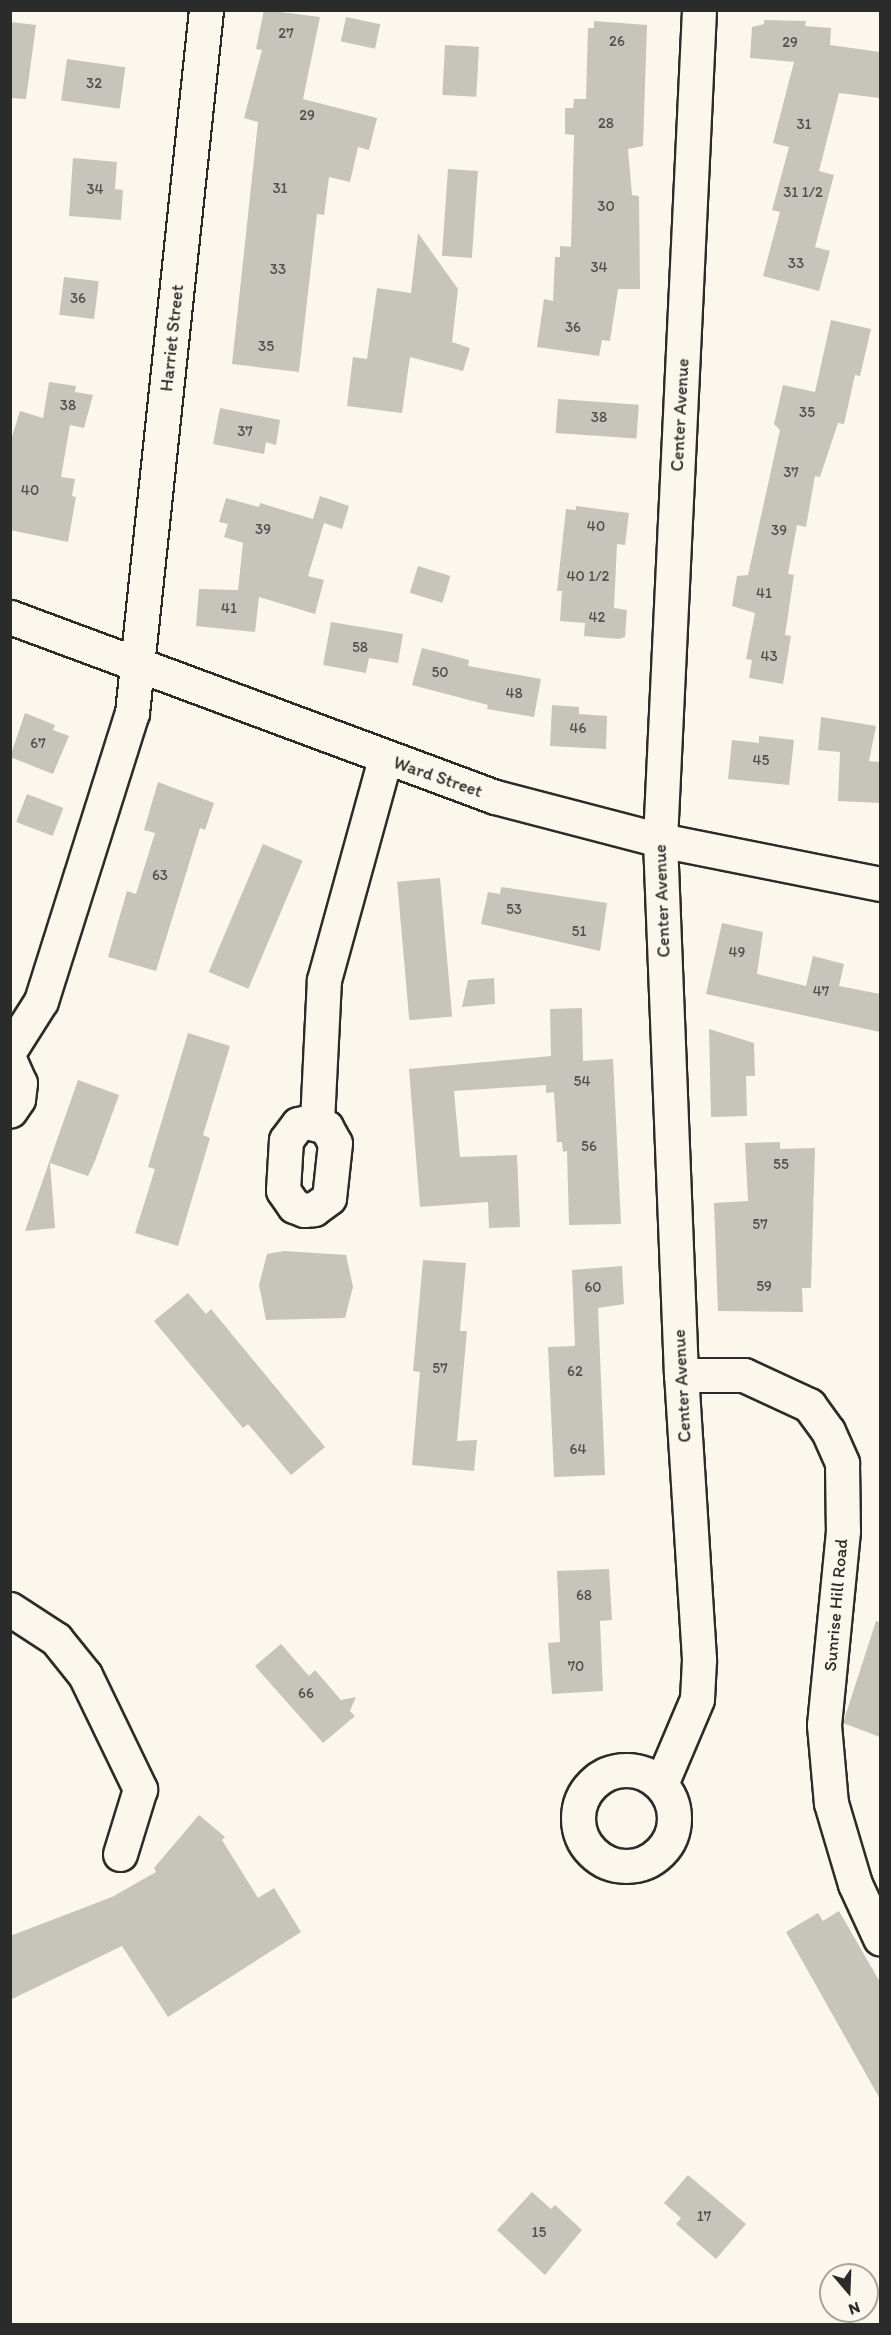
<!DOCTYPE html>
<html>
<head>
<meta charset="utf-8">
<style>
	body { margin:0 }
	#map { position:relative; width:891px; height:2335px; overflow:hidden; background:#fbf7ec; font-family:Itim,sans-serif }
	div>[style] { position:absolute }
	.building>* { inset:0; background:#c7c4bc; transform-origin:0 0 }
	.roads { filter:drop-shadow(2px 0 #2b2b2b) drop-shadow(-2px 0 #2b2b2b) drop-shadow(0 2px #2b2b2b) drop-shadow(0 -2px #2b2b2b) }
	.minor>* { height:33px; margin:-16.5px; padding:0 16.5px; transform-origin:16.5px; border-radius:16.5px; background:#fbf7ec }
	.minor>.ring { margin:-16.5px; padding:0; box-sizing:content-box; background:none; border:33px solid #fbf7ec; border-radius:50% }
	.major>* { height:33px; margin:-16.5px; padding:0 16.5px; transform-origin:16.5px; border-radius:16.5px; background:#fbf7ec }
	span { translate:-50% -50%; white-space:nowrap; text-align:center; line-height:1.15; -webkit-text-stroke:4.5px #fbf7ec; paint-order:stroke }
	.number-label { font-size:15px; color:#52514f }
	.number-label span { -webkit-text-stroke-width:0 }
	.street-label { font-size:18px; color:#2b2b2b }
	.frame { position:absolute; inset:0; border:12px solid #2b2b2b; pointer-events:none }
	.north { position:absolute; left:819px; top:2263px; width:60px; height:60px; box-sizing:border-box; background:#fbf7ec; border:2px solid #a8a59f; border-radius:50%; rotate:161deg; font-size:16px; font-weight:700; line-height:24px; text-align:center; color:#2b2b2b }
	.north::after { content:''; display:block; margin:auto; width:21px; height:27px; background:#2b2b2b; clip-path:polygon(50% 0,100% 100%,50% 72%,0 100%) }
</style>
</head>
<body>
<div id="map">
	<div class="building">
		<i style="clip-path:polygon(264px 10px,320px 17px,303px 99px,377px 118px,369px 150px,358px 147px,350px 182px,329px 177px,324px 215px,317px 214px,299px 372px,232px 364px,258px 122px,244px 118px,262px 50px,256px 49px)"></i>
		<i style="left:346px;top:17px;width:35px;height:25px;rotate:12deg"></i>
		<i style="clip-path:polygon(764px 20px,806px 21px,805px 26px,831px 28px,830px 45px,880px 52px,880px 98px,839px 93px,819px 171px,834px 175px,815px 247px,830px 251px,819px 291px,763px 276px,780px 212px,772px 210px,789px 147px,773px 143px,794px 62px,750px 58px,752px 27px,764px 24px)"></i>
		<i style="clip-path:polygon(594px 21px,647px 25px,643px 146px,628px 149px,632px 195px,639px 196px,640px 289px,618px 289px,610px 341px,602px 340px,599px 356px,537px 347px,544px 299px,553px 301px,555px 257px,560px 257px,560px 246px,571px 247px,574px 135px,565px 134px,565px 108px,573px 108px,574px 99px,586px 99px,588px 28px,594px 28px)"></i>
		<i style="clip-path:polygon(10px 22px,36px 25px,26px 99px,10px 98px)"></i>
		<i style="left:445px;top:45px;width:34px;height:50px;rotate:3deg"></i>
		<i style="left:67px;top:59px;width:59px;height:42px;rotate:8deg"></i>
		<i style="clip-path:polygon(73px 158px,117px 162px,115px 189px,123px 190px,121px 220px,69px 216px)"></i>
		<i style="left:448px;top:169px;width:30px;height:87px;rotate:4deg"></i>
		<i style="clip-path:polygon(418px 233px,458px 289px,452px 342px,470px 348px,463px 371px,410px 357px,402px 413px,347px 406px,353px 357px,367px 359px,377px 288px,411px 293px)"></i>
		<i style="left:64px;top:277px;width:35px;height:38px;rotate:7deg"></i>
		<i style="clip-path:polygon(831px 320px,871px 329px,860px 376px,855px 375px,844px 424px,838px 423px,820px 477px,815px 476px,806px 527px,797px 525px,788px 574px,794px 575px,785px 635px,791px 636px,783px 684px,749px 678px,752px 660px,746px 659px,755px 613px,732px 606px,737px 576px,748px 575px,780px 430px,774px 424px,783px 385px,815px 392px)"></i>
		<i style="clip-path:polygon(49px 382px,76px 386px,75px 392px,93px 395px,84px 428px,70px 425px,61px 477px,75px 479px,72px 496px,76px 497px,68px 542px,10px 530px,10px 443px,20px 411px,43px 418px)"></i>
		<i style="left:558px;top:399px;width:81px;height:34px;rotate:4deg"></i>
		<i style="clip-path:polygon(220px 408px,280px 420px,276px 445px,266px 442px,264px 454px,213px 444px)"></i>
		<i style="clip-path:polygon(320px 496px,349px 506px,342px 529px,324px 523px,308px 576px,324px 580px,315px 614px,259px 597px,255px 632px,196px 626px,199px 589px,238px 590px,243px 543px,224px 537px,228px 524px,219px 522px,226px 498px,259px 507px,260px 503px,313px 519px)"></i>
		<i style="clip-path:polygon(576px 506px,629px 513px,625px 545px,617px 544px,614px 608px,627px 610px,625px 637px,619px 639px,584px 636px,585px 623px,560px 621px,562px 591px,557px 591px,566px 509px,576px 510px)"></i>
		<i style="left:418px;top:566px;width:34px;height:28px;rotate:17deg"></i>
		<i style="clip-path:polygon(331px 622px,403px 634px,398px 663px,369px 658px,366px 673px,323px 665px)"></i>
		<i style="clip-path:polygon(422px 648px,469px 660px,468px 666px,541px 679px,534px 717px,487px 709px,488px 705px,412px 685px)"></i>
		<i style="clip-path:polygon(552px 705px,579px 707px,579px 714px,607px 716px,606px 749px,550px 746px)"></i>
		<i style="clip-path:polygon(25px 713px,55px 725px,53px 730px,69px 736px,53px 774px,10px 757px)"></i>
		<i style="clip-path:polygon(821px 717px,876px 726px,869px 761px,880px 762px,880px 803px,838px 801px,840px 752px,818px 750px)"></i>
		<i style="clip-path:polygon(759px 736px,794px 740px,789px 785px,728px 779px,732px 740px,759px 743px)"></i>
		<i style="clip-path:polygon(158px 782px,214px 803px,205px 830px,200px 828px,156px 971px,108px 957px,127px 891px,136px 894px,155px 833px,144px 830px)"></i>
		<i style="left:27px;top:794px;width:39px;height:30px;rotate:21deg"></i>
		<i style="left:263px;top:844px;width:43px;height:139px;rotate:23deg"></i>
		<i style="left:440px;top:878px;width:139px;height:43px;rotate:85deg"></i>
		<i style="clip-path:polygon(501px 887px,607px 903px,600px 951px,481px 924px,488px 892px,500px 894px)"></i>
		<i style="clip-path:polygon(722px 923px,763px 932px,757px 974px,806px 986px,813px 956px,844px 964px,839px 986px,880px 994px,880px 1032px,706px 994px)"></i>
		<i style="clip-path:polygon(494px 978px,495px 1004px,462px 1007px,468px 980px)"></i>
		<i style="clip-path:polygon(582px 1008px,583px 1061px,613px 1059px,621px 1224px,569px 1225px,567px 1151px,563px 1152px,562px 1142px,557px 1142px,554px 1092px,546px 1093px,546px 1085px,454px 1091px,460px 1157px,517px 1155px,520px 1227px,489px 1228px,488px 1202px,420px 1207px,409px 1069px,551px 1056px,550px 1009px)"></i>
		<i style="clip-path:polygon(709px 1029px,754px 1043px,755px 1076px,746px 1076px,747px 1116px,711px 1117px)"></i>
		<i style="clip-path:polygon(188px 1033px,230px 1046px,203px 1135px,210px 1138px,178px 1246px,135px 1233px,155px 1169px,148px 1167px)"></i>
		<i style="clip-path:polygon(78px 1080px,119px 1095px,95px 1161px,88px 1176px,50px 1163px,55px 1228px,25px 1231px)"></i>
		<i style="clip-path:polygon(780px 1142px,780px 1149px,815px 1148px,811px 1288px,802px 1288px,803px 1312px,718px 1311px,714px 1203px,748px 1201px,745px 1143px)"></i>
		<i style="clip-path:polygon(284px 1251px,346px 1255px,353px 1287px,345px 1318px,266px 1320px,259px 1285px,267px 1254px)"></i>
		<i style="clip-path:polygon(423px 1260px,466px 1263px,460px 1331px,467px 1331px,457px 1441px,477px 1440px,474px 1471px,412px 1465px,420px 1372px,413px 1371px)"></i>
		<i style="clip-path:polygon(622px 1266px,624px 1304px,598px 1308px,605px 1475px,554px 1477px,548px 1347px,575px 1346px,572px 1270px)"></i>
		<i style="clip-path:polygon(188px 1293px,206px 1314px,211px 1309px,325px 1447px,291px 1475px,248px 1424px,243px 1428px,154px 1321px)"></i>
		<i style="clip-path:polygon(609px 1569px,612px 1620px,600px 1621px,603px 1691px,552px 1694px,548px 1643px,560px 1642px,557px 1571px)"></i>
		<i style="clip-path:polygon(876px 1621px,880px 1622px,880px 1737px,843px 1723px)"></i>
		<i style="clip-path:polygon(281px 1644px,309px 1676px,315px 1670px,341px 1700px,356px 1697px,350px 1711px,355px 1716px,323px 1743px,255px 1666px)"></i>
		<i style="clip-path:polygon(199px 1815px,225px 1837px,222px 1840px,258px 1898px,274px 1888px,301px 1932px,168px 2017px,122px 1946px,10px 2000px,10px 1936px,112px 1897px,156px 1872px,154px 1868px)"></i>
		<i style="clip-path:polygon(839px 1911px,880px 1982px,880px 2099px,786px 1932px,818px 1913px,823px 1921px)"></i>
		<i style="clip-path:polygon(688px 2175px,746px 2224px,716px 2259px,676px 2224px,681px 2218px,664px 2203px)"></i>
		<i style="clip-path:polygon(532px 2192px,551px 2209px,555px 2205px,582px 2230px,545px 2275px,497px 2230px)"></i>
	</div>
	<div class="roads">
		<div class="minor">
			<i style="left:10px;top:1050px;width:58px;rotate:-57.7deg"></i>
			<i style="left:41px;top:1001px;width:302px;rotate:-72.5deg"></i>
			<i style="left:132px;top:713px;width:707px;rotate:-83.99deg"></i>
			<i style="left:10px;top:1061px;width:24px;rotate:66deg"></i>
			<i style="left:20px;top:1083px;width:16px;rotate:97deg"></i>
			<i style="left:18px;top:1099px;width:14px;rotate:124deg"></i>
			<i style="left:307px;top:1122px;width:20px;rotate:15deg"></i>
			<i style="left:326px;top:1127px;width:18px;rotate:61deg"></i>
			<i style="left:335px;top:1143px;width:55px;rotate:96.2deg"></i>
			<i style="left:329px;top:1198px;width:19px;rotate:144deg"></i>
			<i style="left:314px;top:1209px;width:10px;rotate:174deg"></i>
			<i style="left:304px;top:1210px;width:11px;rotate:-158deg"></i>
			<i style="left:294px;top:1206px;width:19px;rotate:-125deg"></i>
			<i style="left:283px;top:1190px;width:50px;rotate:-86.6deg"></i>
			<i style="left:286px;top:1140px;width:20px;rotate:-53deg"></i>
			<i style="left:298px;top:1124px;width:9px;rotate:-13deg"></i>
			<i style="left:317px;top:1122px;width:142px;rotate:-87.2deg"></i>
			<i style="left:324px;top:980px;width:229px;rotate:-74.6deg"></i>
			<i style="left:681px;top:1375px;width:63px"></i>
			<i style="left:744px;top:1375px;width:72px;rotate:24.8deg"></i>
			<i style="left:809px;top:1405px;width:32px;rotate:54deg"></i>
			<i style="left:828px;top:1431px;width:35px;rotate:66deg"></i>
			<i style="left:842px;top:1463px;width:68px;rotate:89.2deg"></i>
			<i style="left:843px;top:1531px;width:195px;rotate:95.6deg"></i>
			<i style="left:824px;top:1725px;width:78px;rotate:84.9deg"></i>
			<i style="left:831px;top:1803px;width:84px;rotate:73.5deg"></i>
			<i style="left:855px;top:1884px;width:60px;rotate:65.2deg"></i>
			<i style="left:10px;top:1609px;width:55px;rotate:33.1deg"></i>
			<i style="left:56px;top:1639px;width:46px;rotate:51.1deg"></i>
			<i style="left:85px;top:1675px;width:127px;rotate:64.2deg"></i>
			<i style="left:140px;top:1789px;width:68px;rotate:107.1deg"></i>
			<i class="ring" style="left:578px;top:1770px;width:63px;height:63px"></i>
			<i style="left:661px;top:1784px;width:92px;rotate:-67deg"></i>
			<i style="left:697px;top:1699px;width:40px;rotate:-87.1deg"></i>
			<i style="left:699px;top:1659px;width:285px;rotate:-93.6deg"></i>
			<i style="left:681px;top:1375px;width:535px;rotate:-92.25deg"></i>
			<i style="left:660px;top:840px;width:831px;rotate:-87.31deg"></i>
		</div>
		<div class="major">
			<i style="left:10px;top:617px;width:517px;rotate:20.36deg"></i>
			<i style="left:495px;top:797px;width:171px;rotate:14.6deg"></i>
			<i style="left:660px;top:840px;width:224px;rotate:11.3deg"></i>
		</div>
	</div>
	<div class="number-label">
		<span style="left:286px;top:34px">27</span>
		<span style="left:617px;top:42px">26</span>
		<span style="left:790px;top:43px">29</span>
		<span style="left:94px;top:84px">32</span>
		<span style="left:307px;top:116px">29</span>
		<span style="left:606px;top:124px">28</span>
		<span style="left:804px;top:125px">31</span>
		<span style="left:280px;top:189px">31</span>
		<span style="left:95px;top:190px">34</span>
		<span style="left:803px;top:193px">31 1/2</span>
		<span style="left:606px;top:207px">30</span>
		<span style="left:796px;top:264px">33</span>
		<span style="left:599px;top:268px">34</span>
		<span style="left:278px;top:270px">33</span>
		<span style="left:78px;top:299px">36</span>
		<span style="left:573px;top:328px">36</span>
		<span style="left:266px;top:347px">35</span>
		<span style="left:68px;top:406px">38</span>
		<span style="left:807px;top:413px">35</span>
		<span style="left:599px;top:418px">38</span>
		<span style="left:245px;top:432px">37</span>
		<span style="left:791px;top:473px">37</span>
		<span style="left:30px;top:491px">40</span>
		<span style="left:596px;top:527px">40</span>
		<span style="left:263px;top:530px">39</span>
		<span style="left:779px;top:531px">39</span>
		<span style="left:588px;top:577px">40 1/2</span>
		<span style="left:764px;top:594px">41</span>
		<span style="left:229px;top:609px">41</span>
		<span style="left:597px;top:618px">42</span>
		<span style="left:360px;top:648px">58</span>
		<span style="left:769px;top:657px">43</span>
		<span style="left:440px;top:673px">50</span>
		<span style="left:514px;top:694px">48</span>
		<span style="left:578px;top:729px">46</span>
		<span style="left:38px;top:744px">67</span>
		<span style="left:761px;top:761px">45</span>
		<span style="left:160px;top:876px">63</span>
		<span style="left:514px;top:910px">53</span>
		<span style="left:579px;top:932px">51</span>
		<span style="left:737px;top:953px">49</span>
		<span style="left:821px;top:992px">47</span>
		<span style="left:582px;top:1082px">54</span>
		<span style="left:589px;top:1147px">56</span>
		<span style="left:781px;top:1165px">55</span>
		<span style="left:760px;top:1225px">57</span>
		<span style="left:764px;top:1287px">59</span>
		<span style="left:593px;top:1288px">60</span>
		<span style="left:440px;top:1369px">57</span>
		<span style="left:575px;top:1372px">62</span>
		<span style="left:578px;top:1450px">64</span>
		<span style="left:584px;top:1596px">68</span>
		<span style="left:576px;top:1667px">70</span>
		<span style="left:306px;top:1694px">66</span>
		<span style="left:704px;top:2217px">17</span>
		<span style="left:539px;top:2233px">15</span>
	</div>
	<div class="street-label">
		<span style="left:172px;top:338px;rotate:-84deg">Harriet Street</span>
		<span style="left:680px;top:415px;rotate:-87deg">Center Avenue</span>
		<span style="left:438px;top:777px;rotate:19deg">Ward Street</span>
		<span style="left:662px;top:901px;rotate:-92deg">Center Avenue</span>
		<span style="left:682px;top:1386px;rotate:-93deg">Center Avenue</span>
		<span style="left:836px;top:1605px;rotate:-85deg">Sunrise Hill Road</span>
	</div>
	<div class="frame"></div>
	<div class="north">N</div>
</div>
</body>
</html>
